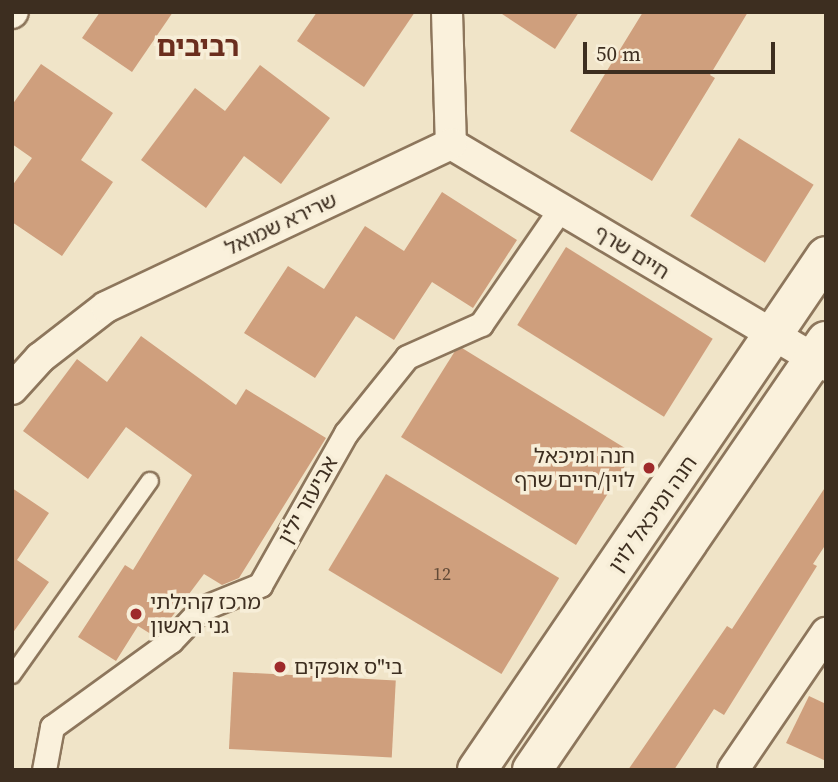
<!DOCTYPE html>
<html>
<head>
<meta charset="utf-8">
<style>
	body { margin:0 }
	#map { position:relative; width:838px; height:782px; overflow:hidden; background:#f0e4c8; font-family:"Source Serif 4","Noto Sans Hebrew",serif }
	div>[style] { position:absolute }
	.building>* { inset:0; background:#cf9f7d; transform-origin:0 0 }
	.roads { filter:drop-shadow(2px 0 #8d765c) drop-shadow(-2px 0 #8d765c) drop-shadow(0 2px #8d765c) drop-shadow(0 -2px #8d765c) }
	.service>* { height:16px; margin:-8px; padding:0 8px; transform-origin:8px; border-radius:8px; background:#faf1dc }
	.pedestrian>* { height:23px; margin:-11.5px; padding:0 11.5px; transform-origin:11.5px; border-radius:11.5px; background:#faf1dc }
	.minor>* { height:30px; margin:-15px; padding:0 15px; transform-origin:15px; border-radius:15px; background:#faf1dc }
	.secondary>* { height:38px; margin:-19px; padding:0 19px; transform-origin:19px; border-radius:19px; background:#faf1dc }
	.dots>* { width:19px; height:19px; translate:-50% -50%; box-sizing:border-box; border:4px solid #f7eed8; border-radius:50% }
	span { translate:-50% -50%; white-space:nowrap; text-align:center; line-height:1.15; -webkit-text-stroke:7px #f7eed8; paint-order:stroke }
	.number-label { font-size:18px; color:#624a37 }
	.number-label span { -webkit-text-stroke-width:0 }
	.street-label { font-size:21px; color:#3d2e20 }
	.poi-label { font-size:21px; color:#3d2e20 }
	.right { translate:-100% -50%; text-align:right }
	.left { translate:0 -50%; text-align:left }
	.district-label { font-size:28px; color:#6b2e1e; font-weight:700 }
	.frame { position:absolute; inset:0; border:14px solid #3d2e20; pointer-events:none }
	.scale { position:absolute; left:583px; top:42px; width:192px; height:32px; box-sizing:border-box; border:4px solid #3d2e20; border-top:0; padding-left:9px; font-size:21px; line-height:24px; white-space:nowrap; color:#3d2e20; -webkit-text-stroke:5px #f7eed8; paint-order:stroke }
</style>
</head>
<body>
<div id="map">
	<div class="building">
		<i style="clip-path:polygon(100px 12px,173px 12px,132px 72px,82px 38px)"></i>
		<i style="clip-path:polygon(317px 12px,415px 12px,364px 87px,297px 41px)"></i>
		<i style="clip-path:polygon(499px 12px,579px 12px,555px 49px)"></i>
		<i style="clip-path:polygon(643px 12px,748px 12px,710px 75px,715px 78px,652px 181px,570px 131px)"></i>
		<i style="clip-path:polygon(41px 64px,113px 113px,81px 160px,113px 182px,62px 256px,12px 222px,12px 186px,32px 158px,12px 144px,12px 105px)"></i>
		<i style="clip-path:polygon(260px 65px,330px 118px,281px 184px,244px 156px,206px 208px,141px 160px,195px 88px,225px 111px)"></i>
		<i style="left:739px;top:138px;width:88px;height:92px;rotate:32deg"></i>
		<i style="clip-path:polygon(442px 192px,517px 240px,473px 308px,432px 282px,394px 340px,356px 316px,315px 378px,244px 333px,288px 266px,324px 289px,365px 226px,404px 251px)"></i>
		<i style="left:566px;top:247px;width:173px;height:92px;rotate:32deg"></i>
		<i style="clip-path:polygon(141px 336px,236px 405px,246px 389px,326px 438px,239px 578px,222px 585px,204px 574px,162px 630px,154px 636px,138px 626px,116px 661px,78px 637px,125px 565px,133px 570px,192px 475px,126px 427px,88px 479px,23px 431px,77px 359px,107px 382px)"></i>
		<i style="clip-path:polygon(462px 348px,633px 453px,576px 545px,401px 437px,455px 351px)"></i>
		<i style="left:386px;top:474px;width:202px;height:112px;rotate:31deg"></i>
		<i style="clip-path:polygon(826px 486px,826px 544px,813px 564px,817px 566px,724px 715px,714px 709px,674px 770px,628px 770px,727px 626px,732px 629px)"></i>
		<i style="clip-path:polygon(12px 488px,49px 513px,17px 560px,49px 582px,12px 634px)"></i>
		<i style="left:233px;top:672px;width:163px;height:77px;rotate:3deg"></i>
		<i style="clip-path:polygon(809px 696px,826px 704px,826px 761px,786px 743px)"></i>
	</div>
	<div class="roads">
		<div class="service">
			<i style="left:12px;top:675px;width:238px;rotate:-54.6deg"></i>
		</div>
		<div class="pedestrian">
			<i style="left:44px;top:770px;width:44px;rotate:-79.5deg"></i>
			<i style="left:52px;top:727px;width:147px;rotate:-35.9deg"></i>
			<i style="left:171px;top:641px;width:44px;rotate:-46.8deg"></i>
			<i style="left:201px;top:609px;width:64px;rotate:-22.1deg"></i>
			<i style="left:260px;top:585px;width:175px;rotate:-60.5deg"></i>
			<i style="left:346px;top:433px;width:97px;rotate:-51.2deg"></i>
			<i style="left:407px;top:357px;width:81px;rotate:-24deg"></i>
			<i style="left:481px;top:324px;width:141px;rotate:-55.4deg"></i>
		</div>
		<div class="minor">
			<i style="left:447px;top:12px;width:132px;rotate:88.3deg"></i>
			<i style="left:12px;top:13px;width:1px;rotate:-45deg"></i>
			<i style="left:451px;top:144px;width:436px;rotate:30.6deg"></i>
			<i style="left:12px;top:389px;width:42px;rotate:-47.9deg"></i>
			<i style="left:40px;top:358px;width:83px;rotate:-37.7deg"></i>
			<i style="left:106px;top:307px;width:382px;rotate:-25.3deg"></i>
			<i style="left:733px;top:770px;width:166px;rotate:-55.8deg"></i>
		</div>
		<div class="secondary">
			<i style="left:477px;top:770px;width:621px;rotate:-55.82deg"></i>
			<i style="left:532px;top:770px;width:520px;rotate:-55.58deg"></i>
		</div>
	</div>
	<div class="dots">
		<i style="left:649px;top:468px;background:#9e2a2b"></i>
		<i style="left:136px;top:614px;background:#9e2a2b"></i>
		<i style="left:280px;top:667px;background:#9e2a2b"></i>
	</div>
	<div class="number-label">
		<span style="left:442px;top:574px">12</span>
	</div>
	<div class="street-label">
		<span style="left:281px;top:224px;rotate:-25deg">שרירא שמואל</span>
		<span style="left:632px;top:252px;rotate:32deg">חיים שרף</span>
		<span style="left:308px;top:500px;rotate:-60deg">אביעזר ילין</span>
		<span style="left:653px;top:514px;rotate:-55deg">חנה ומיכאל לוין</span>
	</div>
	<div class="poi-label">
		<span class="right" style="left:635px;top:468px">חנה ומיכאל<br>לוין/חיים שרף</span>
		<span class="left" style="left:150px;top:614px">מרכז קהילתי<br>גני ראשון</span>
		<span class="left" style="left:294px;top:667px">בי"ס אופקים</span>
	</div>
	<div class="district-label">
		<span style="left:198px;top:46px">רביבים</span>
	</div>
	<div class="frame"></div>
	<div class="scale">50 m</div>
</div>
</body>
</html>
